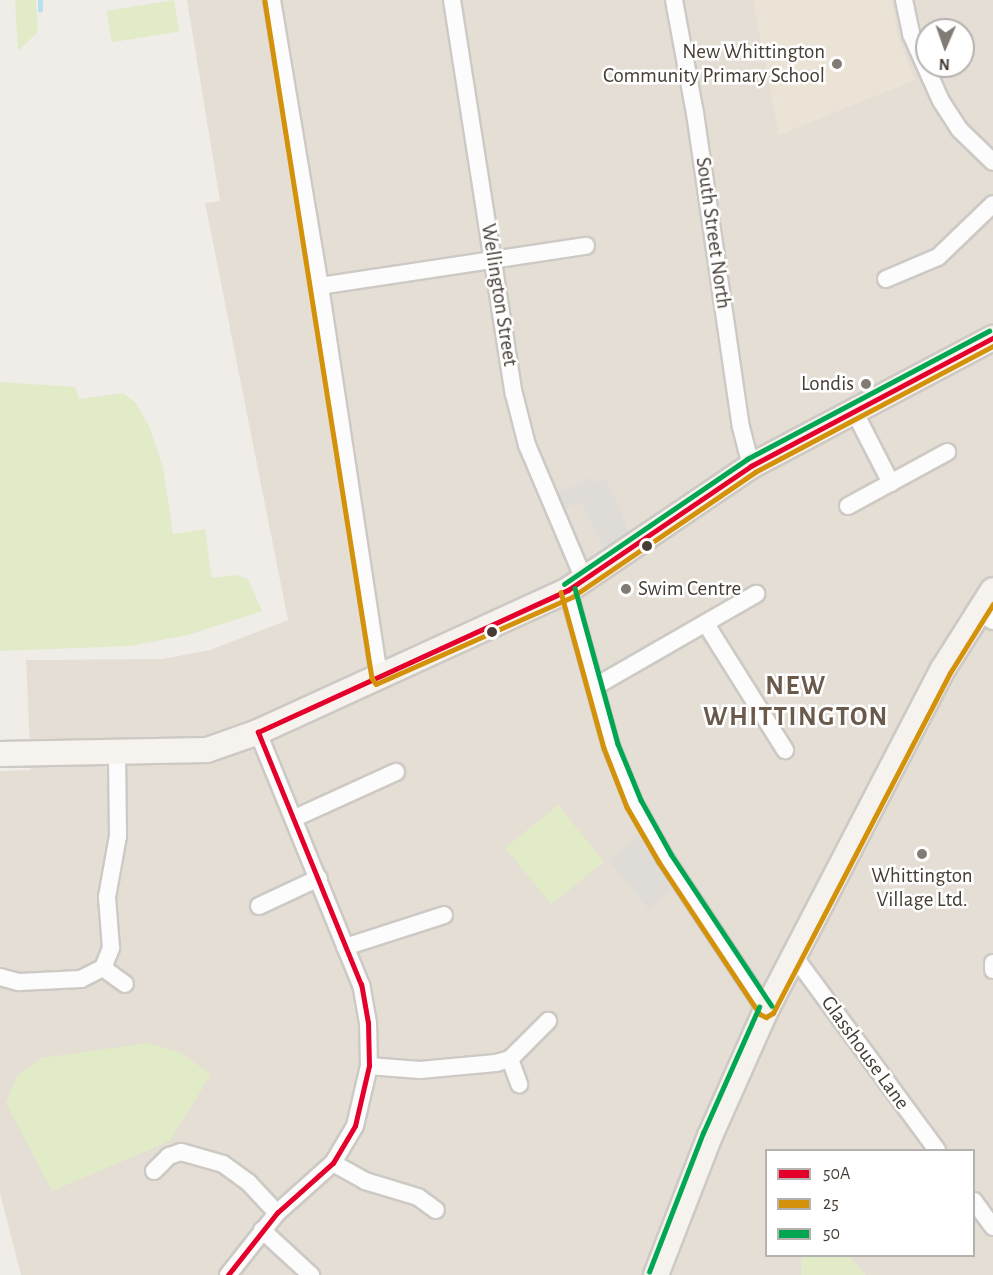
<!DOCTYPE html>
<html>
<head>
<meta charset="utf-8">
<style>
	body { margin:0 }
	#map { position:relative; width:993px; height:1275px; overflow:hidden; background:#f0ede8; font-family:"Alegreya Sans",sans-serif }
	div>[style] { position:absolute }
	.residential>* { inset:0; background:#e5ded5 }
	.education>* { inset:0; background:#ece3d7 }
	.green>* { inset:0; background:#e1ebc7; transform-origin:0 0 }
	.parking>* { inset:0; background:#dfdcd8 }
	.stream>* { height:4.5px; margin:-2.25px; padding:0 2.25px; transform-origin:2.25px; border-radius:2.25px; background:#b7e0f0 }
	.roads { filter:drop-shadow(2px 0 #cdc9c4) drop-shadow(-2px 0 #cdc9c4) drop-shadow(0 2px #cdc9c4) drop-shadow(0 -2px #cdc9c4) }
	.street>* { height:16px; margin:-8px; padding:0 8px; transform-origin:8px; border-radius:8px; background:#fdfcfc }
	.secondary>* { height:24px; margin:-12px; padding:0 12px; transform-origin:12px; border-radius:12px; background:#f6f3ee }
	.bus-1>* { height:4.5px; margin:-2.25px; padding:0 2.25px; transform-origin:2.25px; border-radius:2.25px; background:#e4002b }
	.bus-2>* { height:4.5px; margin:-2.25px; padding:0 2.25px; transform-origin:2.25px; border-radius:2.25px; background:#d4910a }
	.bus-3>* { height:4.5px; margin:-2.25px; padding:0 2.25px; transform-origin:2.25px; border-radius:2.25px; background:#00a651 }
	.dots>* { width:16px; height:16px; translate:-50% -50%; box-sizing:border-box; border:3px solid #fff; border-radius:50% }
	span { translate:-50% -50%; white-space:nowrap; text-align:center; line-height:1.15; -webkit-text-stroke:5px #fff; paint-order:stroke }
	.poi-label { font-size:21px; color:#473d34 }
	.right { translate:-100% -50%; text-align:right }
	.left { translate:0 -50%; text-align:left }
	.street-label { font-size:21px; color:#473d34 }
	.district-label { font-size:27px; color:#6a5a4b; font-weight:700; letter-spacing:1.5px }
	.legend { position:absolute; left:765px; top:1149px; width:210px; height:108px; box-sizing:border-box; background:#fff; border:2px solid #b5b1ae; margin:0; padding:8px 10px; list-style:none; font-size:18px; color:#473d34 }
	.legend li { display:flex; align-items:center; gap:12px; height:30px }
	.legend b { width:30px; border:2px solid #b5b1ae }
	.north { position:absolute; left:915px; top:18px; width:60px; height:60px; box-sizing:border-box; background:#fff; border:2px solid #b5b1ae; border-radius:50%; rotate:182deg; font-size:16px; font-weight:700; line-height:24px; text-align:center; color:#473d34 }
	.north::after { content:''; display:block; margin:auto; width:21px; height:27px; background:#827b73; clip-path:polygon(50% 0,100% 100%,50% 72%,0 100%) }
</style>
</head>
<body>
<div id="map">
	<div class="residential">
		<i style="clip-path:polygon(evenodd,187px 0,993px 0,993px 1275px,865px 1275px,849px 1256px,974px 1256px,974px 1150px,766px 1150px,766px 1256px,802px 1256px,801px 1275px,21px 1275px,0 1193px,0 771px,31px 770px,26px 660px,162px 659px,210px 650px,288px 620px,205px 203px,220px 201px,187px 0,927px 30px,963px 30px,963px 66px,927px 66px,927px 30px)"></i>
	</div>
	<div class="education">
		<i style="clip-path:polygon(753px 0,891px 0,898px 37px,915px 80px,779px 135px)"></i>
	</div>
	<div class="green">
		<i style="clip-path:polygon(15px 0,36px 0,38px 32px,18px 51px)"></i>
		<i style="left:174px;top:0;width:32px;height:68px;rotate:81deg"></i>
		<i style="clip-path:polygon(0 382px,75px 387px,79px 399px,123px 393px,135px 402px,149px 426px,163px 467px,173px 534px,205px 529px,212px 578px,236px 575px,248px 579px,262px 611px,188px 635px,130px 646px,0 651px)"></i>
		<i style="left:558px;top:805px;width:73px;height:68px;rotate:51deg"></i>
		<i style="clip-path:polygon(148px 1043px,179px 1052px,211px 1074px,170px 1141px,52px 1191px,6px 1103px,17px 1076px,41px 1058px)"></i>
		<i style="clip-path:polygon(802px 1256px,849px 1256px,865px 1275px,801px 1275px)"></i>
	</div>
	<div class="parking">
		<i style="clip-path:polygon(593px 476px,596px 483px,606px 478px,633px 541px,607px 556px,580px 502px,562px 510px,556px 494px)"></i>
		<i style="clip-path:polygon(639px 835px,672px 890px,649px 910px,609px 861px)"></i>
	</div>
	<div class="stream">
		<i style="left:40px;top:10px;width:10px;rotate:-90deg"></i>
	</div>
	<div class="roads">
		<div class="street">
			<i style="left:272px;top:0;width:290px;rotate:80.5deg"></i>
			<i style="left:320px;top:286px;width:395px;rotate:81.4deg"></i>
			<i style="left:452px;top:0;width:399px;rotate:81.1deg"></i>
			<i style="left:514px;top:394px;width:53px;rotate:75.7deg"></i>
			<i style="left:527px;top:445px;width:146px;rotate:67deg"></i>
			<i style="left:674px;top:0;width:115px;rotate:79.5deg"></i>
			<i style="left:695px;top:113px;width:317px;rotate:81.7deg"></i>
			<i style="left:741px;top:427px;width:40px;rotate:75.6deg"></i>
			<i style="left:904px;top:0;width:35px;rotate:78deg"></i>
			<i style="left:911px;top:34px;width:73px;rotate:65.9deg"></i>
			<i style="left:941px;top:101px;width:33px;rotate:57deg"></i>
			<i style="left:959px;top:129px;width:47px;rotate:44.1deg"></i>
			<i style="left:886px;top:279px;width:56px;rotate:-22.9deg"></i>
			<i style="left:938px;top:257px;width:76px;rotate:-43.9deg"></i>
			<i style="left:320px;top:286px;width:269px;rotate:-8.6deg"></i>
			<i style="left:854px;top:411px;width:81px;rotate:62.8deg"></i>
			<i style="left:848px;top:506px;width:113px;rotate:-28.6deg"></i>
			<i style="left:568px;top:590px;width:162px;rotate:74.6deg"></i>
			<i style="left:611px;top:746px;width:61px;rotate:68deg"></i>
			<i style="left:634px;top:803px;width:63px;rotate:60.6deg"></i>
			<i style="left:665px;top:858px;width:182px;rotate:56.4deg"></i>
			<i style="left:980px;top:613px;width:15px;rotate:32deg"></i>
			<i style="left:706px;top:624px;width:149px;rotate:57.9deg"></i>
			<i style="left:596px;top:686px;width:185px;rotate:-29.9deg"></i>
			<i style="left:295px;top:818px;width:111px;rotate:-24.5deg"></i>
			<i style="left:259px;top:906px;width:66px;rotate:-25deg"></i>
			<i style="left:345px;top:947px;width:104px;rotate:-17.9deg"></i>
			<i style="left:794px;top:956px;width:241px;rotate:53.6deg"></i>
			<i style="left:993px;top:963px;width:7px;rotate:90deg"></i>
			<i style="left:103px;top:968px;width:27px;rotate:36deg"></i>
			<i style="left:0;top:977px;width:20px;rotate:15deg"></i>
			<i style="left:19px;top:982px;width:62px;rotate:-2.8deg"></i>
			<i style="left:81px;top:979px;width:25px;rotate:-27deg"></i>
			<i style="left:103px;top:968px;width:22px;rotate:-68deg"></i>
			<i style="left:111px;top:948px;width:51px;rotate:-94.5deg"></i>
			<i style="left:107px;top:897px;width:62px;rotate:-79.8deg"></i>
			<i style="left:118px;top:836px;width:83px;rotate:-90.7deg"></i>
			<i style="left:510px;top:1059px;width:27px;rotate:70deg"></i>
			<i style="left:369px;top:1066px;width:51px;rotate:4.5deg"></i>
			<i style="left:420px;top:1070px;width:76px;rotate:-5.3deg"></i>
			<i style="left:496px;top:1063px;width:15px;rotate:-16deg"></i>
			<i style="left:510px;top:1059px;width:54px;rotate:-45deg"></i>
			<i style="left:333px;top:1163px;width:37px;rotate:29deg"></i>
			<i style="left:365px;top:1181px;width:55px;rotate:16.8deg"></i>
			<i style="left:418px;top:1197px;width:22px;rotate:36deg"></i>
			<i style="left:154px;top:1171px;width:21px;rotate:-45deg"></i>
			<i style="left:169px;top:1156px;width:13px;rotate:-18deg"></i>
			<i style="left:181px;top:1152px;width:44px;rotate:15.9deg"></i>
			<i style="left:223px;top:1164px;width:32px;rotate:36deg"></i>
			<i style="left:249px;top:1183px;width:41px;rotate:47deg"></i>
			<i style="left:974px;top:1201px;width:32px;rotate:54deg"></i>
			<i style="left:262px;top:1230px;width:67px;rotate:42.6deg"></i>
			<i style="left:228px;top:1275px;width:79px;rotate:-51.7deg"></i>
			<i style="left:277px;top:1213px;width:75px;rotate:-41.8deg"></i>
			<i style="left:333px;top:1163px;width:43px;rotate:-59.3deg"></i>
			<i style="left:355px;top:1126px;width:62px;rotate:-76.9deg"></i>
			<i style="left:369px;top:1066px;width:43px;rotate:-91.3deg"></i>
			<i style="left:368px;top:1023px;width:39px;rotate:-100deg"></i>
			<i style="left:361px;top:985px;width:273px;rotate:-112.2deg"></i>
		</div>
		<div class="secondary">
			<i style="left:0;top:754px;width:207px;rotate:-1.1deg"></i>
			<i style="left:207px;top:750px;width:54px;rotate:-19.4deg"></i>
			<i style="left:258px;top:732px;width:341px;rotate:-24.6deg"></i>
			<i style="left:568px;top:590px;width:221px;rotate:-34.1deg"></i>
			<i style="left:751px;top:466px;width:274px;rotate:-27.9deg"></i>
			<i style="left:656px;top:1275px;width:149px;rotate:-68.8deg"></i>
			<i style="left:710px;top:1136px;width:138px;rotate:-66deg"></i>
			<i style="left:766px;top:1010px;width:384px;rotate:-62.6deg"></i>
			<i style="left:943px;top:669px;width:93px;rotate:-57.7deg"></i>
		</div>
	</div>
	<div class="bus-1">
		<i style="left:258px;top:732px;width:341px;rotate:-24.6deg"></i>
		<i style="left:568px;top:590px;width:221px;rotate:-34.1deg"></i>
		<i style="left:751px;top:466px;width:274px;rotate:-27.9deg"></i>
		<i style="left:228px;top:1275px;width:79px;rotate:-51.7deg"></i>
		<i style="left:277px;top:1213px;width:75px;rotate:-41.8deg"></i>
		<i style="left:333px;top:1163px;width:43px;rotate:-59.3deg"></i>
		<i style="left:355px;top:1126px;width:62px;rotate:-76.9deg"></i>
		<i style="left:369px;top:1066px;width:43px;rotate:-91.3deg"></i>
		<i style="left:368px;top:1023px;width:39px;rotate:-100deg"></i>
		<i style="left:361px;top:985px;width:273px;rotate:-112.2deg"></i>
	</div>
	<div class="bus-2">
		<i style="left:265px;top:1px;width:685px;rotate:81.02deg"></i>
		<i style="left:372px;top:678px;width:7px;rotate:56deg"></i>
		<i style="left:376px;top:684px;width:214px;rotate:-23.9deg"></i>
		<i style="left:572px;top:597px;width:222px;rotate:-34.3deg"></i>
		<i style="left:755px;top:472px;width:269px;rotate:-27.9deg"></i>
		<i style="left:561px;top:592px;width:162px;rotate:74.6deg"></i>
		<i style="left:604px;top:748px;width:63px;rotate:68.7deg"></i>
		<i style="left:627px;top:807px;width:64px;rotate:59.8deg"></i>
		<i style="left:659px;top:862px;width:182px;rotate:56.4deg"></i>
		<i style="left:760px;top:1014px;width:7px;rotate:27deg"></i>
		<i style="left:766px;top:1017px;width:8px;rotate:-30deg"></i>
		<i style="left:773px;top:1013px;width:383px;rotate:-62.5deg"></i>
		<i style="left:950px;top:673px;width:81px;rotate:-58.1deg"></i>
	</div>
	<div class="bus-3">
		<i style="left:564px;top:584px;width:222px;rotate:-34.3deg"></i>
		<i style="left:747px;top:459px;width:274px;rotate:-27.9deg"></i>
		<i style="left:575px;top:588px;width:162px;rotate:74.6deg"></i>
		<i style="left:618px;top:744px;width:61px;rotate:67.7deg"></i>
		<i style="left:641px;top:800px;width:62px;rotate:60.9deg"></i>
		<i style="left:671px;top:854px;width:182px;rotate:56.4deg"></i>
		<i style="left:649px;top:1272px;width:149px;rotate:-68.8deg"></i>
		<i style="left:703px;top:1133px;width:138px;rotate:-66deg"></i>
	</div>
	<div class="dots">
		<i style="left:837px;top:64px;background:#827b73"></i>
		<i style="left:866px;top:384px;background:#827b73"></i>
		<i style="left:647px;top:546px;background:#473d34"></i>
		<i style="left:626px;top:589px;background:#827b73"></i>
		<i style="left:492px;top:632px;background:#473d34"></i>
		<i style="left:922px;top:854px;background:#827b73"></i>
	</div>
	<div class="poi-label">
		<span class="right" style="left:825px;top:64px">New Whittington<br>Community Primary School</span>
		<span class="right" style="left:854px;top:384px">Londis</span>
		<span class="left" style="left:638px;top:589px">Swim Centre</span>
		<span style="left:922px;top:888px">Whittington<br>Village Ltd.</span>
	</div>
	<div class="street-label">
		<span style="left:713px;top:233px;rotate:82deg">South Street North</span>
		<span style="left:499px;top:295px;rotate:81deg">Wellington Street</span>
		<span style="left:865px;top:1053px;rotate:54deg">Glasshouse Lane</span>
	</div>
	<div class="district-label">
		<span style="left:796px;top:701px">NEW<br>WHITTINGTON</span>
	</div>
	<ul class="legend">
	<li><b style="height:8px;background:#e4002b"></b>50A</li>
	<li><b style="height:8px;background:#d4910a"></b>25</li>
	<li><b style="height:8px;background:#00a651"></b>50</li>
	</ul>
	<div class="north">N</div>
</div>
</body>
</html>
